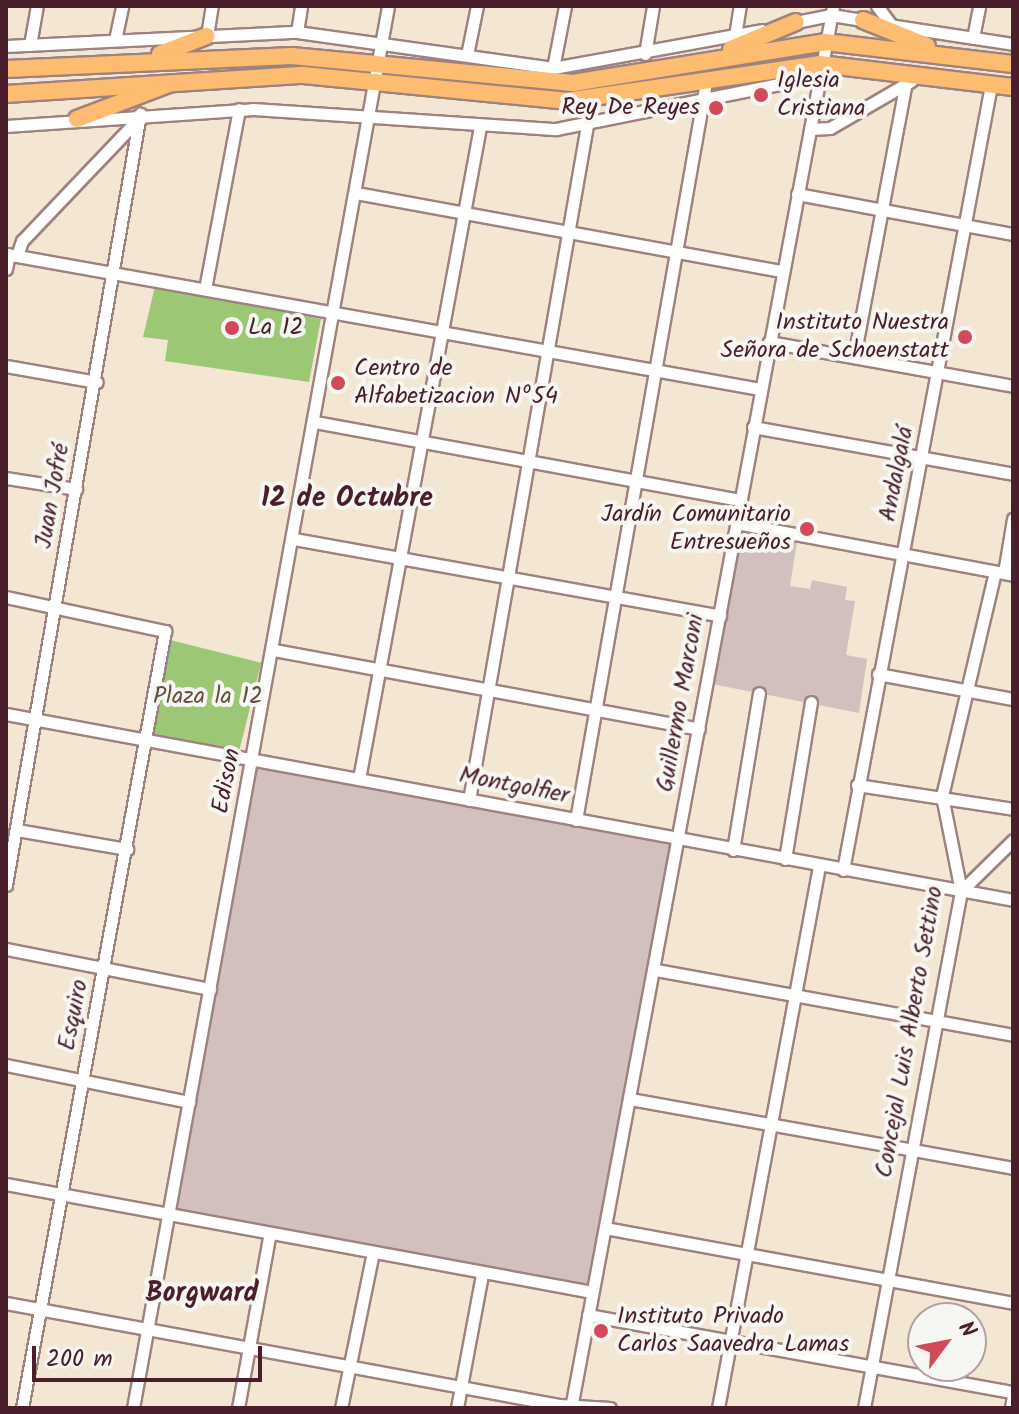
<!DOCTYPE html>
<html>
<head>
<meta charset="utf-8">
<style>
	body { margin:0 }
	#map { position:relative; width:1019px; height:1414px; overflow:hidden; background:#f3e6d3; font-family:Kalam,sans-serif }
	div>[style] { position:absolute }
	.industrial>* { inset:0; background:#d1c0bd; transform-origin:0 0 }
	.green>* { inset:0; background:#9cc875; transform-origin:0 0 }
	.roads { filter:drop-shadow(2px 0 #9e827f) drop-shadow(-2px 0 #9e827f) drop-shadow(0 2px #9e827f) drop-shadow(0 -2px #9e827f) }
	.minor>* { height:11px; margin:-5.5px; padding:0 5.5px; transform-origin:5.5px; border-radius:5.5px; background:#fff }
	.highway>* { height:16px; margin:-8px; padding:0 8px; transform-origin:8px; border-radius:8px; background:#fdbc70 }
	.dots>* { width:22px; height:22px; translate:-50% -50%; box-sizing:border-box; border:4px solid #f6f6f2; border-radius:50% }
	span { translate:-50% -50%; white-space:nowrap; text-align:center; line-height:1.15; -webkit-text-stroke:8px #f6f6f2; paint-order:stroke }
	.poi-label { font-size:24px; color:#4a1f2b }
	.left { translate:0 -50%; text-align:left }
	.right { translate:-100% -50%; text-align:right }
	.street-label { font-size:24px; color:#4a1f2b }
	.park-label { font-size:24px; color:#635241 }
	.quarter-label { font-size:28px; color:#4a1f2b; font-weight:700 }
	.frame { position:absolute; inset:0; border:8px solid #4a1f2b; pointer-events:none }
	.north { position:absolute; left:907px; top:1302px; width:80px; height:80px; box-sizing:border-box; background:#f6f6f2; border:2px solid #b1a0a2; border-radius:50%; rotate:58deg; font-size:22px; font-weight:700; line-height:32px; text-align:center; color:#4a1f2b }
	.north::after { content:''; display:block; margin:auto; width:28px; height:36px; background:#d1495b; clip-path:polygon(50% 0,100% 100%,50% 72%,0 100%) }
	.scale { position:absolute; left:32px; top:1346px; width:230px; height:36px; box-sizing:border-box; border:4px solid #4a1f2b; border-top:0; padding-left:10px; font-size:24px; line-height:28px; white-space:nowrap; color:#4a1f2b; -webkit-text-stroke:6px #f6f6f2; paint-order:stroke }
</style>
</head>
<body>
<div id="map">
	<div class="industrial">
		<i style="clip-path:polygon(742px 533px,797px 542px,790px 586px,810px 589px,812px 580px,847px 587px,845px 600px,855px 601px,846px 655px,867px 659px,859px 713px,712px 684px)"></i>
		<i style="left:253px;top:759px;width:434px;height:464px;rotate:11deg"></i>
	</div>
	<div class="green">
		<i style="clip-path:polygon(155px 286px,321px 319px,309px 382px,165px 361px,168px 340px,143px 337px)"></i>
		<i style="left:170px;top:640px;width:94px;height:96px;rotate:14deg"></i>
	</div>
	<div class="roads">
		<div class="minor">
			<i style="left:877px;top:6px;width:25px;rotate:53deg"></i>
			<i style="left:791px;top:23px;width:41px;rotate:-11.3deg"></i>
			<i style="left:831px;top:15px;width:37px;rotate:9deg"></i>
			<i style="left:889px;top:25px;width:125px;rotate:8.7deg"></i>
			<i style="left:297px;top:32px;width:26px;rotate:-81deg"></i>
			<i style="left:207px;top:36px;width:30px;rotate:-81deg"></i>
			<i style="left:735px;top:36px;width:30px;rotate:-81deg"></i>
			<i style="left:973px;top:38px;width:33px;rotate:-79deg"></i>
			<i style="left:115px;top:40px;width:35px;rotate:-78deg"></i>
			<i style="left:30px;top:45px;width:40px;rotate:-80deg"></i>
			<i style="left:6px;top:46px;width:291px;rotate:-2.8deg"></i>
			<i style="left:297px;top:32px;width:259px;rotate:8deg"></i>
			<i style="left:553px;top:68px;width:212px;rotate:-10.3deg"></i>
			<i style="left:645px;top:54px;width:49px;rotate:-80.5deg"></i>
			<i style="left:467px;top:55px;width:50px;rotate:-78.5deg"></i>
			<i style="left:553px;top:68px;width:63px;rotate:-79deg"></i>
			<i style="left:6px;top:126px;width:248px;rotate:-3.9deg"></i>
			<i style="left:253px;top:109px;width:304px;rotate:3.8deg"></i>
			<i style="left:556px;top:129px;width:234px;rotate:-11.4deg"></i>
			<i style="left:810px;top:129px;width:20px;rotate:-3deg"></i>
			<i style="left:830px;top:128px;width:94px;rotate:-30.1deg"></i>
			<i style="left:356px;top:193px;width:434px;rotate:10.4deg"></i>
			<i style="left:797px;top:194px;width:220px;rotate:10.5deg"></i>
			<i style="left:6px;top:254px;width:766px;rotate:10.15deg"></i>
			<i style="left:17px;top:256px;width:16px;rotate:-72deg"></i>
			<i style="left:22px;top:241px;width:168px;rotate:-46.4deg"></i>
			<i style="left:6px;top:269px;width:15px;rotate:-79deg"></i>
			<i style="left:205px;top:289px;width:183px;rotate:-79.3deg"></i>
			<i style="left:769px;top:342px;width:248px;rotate:10.2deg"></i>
			<i style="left:854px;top:357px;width:280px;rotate:-79.3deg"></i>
			<i style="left:6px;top:366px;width:92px;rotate:10deg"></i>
			<i style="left:315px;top:422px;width:432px;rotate:10.4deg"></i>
			<i style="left:753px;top:427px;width:264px;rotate:10.2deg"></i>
			<i style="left:6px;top:478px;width:71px;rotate:8.9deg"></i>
			<i style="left:736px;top:523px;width:282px;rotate:10.6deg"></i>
			<i style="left:294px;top:539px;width:433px;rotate:10.2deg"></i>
			<i style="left:1004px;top:573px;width:55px;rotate:-80.5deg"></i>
			<i style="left:6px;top:597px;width:163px;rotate:12.1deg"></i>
			<i style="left:165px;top:631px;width:790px;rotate:100.43deg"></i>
			<i style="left:274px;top:650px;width:432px;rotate:10.5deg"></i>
			<i style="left:878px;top:674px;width:137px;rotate:10.5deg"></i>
			<i style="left:6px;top:714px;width:1024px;rotate:10.46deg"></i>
			<i style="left:359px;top:779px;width:663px;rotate:-79.49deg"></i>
			<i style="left:857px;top:785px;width:158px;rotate:8.7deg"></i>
			<i style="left:469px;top:800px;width:685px;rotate:-80.08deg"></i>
			<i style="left:576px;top:820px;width:749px;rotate:-80.01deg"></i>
			<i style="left:17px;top:830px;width:112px;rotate:9.8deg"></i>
			<i style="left:733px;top:850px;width:159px;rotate:-80.6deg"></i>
			<i style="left:785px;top:859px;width:159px;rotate:-80.6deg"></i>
			<i style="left:843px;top:870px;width:799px;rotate:-79.32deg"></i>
			<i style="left:6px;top:885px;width:783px;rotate:-80.14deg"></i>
			<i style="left:961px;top:891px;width:73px;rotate:-44.4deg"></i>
			<i style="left:6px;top:949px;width:208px;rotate:11.1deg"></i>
			<i style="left:656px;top:970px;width:363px;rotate:10.3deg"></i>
			<i style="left:6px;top:1065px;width:187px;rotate:11.4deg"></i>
			<i style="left:630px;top:1099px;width:389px;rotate:10.2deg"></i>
			<i style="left:6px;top:1184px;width:596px;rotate:10.44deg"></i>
			<i style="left:605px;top:1228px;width:415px;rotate:10.4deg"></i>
			<i style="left:6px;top:1303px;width:562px;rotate:10.45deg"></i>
			<i style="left:559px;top:1405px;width:51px;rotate:3.4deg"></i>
			<i style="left:588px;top:1315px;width:432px;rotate:10.3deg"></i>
			<i style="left:133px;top:1408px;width:1425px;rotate:-79.69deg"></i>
			<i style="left:238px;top:1408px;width:174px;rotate:-79.7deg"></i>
			<i style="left:341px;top:1408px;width:154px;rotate:-78.4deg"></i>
			<i style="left:457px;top:1408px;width:135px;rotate:-79.4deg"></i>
			<i style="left:571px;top:1408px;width:1426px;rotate:-79.41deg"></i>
			<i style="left:718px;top:1408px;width:551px;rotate:-79.44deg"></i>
			<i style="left:864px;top:1408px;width:526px;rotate:-79.37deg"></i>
			<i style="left:961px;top:891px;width:97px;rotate:-101.3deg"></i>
			<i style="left:942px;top:796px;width:230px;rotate:-76.7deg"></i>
			<i style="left:1011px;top:1408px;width:12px;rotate:-81deg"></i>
		</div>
		<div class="highway">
			<i style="left:863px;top:20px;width:69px;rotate:22.1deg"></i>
			<i style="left:731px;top:49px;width:70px;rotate:-22.6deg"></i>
			<i style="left:160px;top:54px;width:50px;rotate:-21deg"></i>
			<i style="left:6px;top:69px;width:286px;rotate:-2.6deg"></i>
			<i style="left:292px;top:56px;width:282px;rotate:5.5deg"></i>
			<i style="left:573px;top:83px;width:255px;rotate:-9.2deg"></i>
			<i style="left:825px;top:42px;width:189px;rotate:6.7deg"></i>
			<i style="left:6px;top:94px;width:298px;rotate:-3.7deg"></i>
			<i style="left:303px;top:75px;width:264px;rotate:5.6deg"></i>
			<i style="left:566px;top:101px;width:257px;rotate:-8.3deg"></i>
			<i style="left:820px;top:64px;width:194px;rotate:6.8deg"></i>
			<i style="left:77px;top:119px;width:98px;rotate:-20.8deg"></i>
		</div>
	</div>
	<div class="dots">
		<i style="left:761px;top:95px;background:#d1495b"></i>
		<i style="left:716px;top:108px;background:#d1495b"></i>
		<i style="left:232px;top:328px;background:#d1495b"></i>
		<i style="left:965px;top:337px;background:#d1495b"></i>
		<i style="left:338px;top:383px;background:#d1495b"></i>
		<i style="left:807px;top:529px;background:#d1495b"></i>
		<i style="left:601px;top:1331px;background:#d1495b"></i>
	</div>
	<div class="poi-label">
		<span class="left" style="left:777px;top:95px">Iglesia<br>Cristiana</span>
		<span class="right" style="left:700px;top:108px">Rey De Reyes</span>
		<span class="right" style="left:949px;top:337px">Instituto Nuestra<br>Señora de Schoenstatt</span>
		<span class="left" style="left:248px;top:328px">La 12</span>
		<span class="left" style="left:354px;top:383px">Centro de<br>Alfabetizacion Nº54</span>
		<span class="right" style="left:791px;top:529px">Jardín Comunitario<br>Entresueños</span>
		<span class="left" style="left:617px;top:1331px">Instituto Privado<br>Carlos Saavedra Lamas</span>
	</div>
	<div class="street-label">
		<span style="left:897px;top:474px;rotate:-79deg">Andalgalá</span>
		<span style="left:53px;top:496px;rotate:-80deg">Juan Jofré</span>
		<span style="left:681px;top:703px;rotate:-80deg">Guillermo Marconi</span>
		<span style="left:227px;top:781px;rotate:-79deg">Edison</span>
		<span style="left:514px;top:786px;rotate:11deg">Montgolfier</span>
		<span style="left:74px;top:1015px;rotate:-79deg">Esquiro</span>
		<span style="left:910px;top:1032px;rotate:-80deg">Concejal Luis Alberto Settino</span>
	</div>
	<div class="park-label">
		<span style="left:208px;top:697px">Plaza la 12</span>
	</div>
	<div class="quarter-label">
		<span style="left:347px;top:499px">12 de Octubre</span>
		<span style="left:202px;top:1294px">Borgward</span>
	</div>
	<div class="frame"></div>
	<div class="north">N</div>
	<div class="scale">200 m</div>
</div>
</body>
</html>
